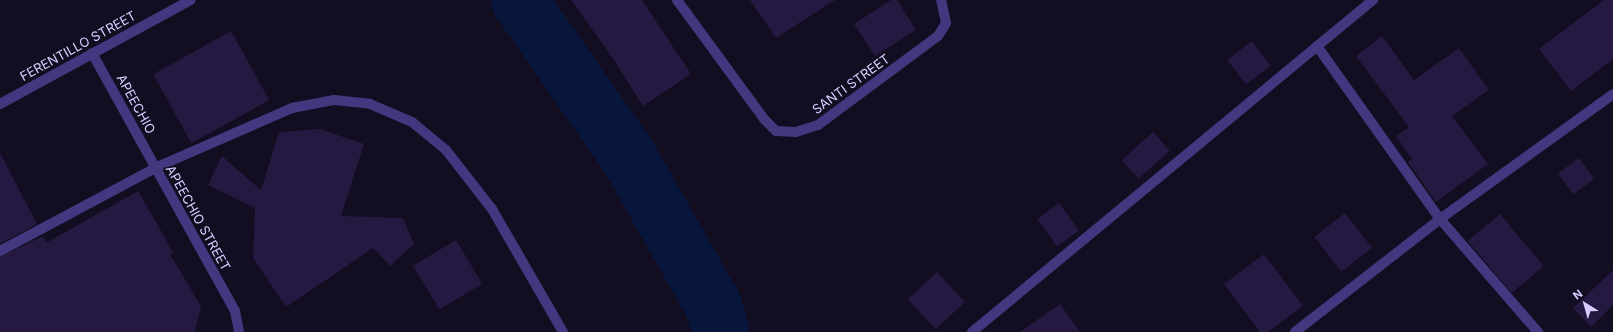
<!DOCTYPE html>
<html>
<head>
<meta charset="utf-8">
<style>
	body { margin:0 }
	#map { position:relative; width:1613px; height:332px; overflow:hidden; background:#120d20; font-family:Inter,sans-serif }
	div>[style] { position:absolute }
	.river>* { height:57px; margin:-28.5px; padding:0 28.5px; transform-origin:28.5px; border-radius:28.5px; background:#09163c }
	.building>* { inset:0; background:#251941; transform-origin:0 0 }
	.street>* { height:10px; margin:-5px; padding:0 5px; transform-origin:5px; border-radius:5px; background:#42387f }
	span { translate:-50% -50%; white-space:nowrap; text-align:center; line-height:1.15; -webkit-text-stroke:3px #120d20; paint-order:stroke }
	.street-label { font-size:13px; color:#d7ccff }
	.north { position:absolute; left:1565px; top:284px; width:40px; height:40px; -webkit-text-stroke:3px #120d20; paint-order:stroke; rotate:323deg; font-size:11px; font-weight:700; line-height:16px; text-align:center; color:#d7ccff }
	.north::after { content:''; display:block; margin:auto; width:14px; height:18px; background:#d7ccff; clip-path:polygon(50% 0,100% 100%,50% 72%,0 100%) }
</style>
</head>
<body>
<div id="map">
	<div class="river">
		<i style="left:519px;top:0;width:190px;rotate:55.1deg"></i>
		<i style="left:628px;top:156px;width:169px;rotate:60.3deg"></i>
		<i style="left:712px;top:303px;width:30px;rotate:73deg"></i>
	</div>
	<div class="building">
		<i style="clip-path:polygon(571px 0,642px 0,691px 74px,643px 106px,614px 60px)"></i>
		<i style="clip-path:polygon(750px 0,835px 0,776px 38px)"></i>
		<i style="clip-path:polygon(891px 0,897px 0,916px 30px,875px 56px,854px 24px)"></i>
		<i style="clip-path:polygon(1604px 0,1613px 0,1613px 59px,1571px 91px,1539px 49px)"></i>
		<i style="left:231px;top:31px;width:79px;height:89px;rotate:61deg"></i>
		<i style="clip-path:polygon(1382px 36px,1414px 80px,1459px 48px,1489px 90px,1452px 116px,1488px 164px,1436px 202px,1408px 162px,1412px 159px,1396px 136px,1409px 127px,1356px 56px)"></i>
		<i style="left:1252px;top:41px;width:31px;height:31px;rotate:53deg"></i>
		<i style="clip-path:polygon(320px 129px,364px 144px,341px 216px,403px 218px,414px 244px,390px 266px,373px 248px,286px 307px,253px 258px,255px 208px,208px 185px,222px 156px,261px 190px,279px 132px)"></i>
		<i style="left:1153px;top:132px;width:25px;height:42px;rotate:48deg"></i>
		<i style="clip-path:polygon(0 153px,37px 224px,0 244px)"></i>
		<i style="left:1579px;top:158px;width:26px;height:26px;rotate:54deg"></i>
		<i style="clip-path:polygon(138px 191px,173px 252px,170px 254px,201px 306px,195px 332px,0 332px,0 257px,43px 236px,46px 243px)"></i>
		<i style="left:1059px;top:203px;width:34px;height:27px;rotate:54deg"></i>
		<i style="left:1345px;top:213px;width:44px;height:39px;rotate:52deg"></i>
		<i style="left:1500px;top:214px;width:68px;height:42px;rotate:50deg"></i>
		<i style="left:456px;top:240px;width:51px;height:50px;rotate:59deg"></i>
		<i style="clip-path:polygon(1264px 254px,1303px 306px,1268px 332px,1260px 332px,1224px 284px)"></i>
		<i style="clip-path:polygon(1613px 270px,1613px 305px,1591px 327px,1573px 308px)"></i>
		<i style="left:937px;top:272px;width:41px;height:40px;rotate:47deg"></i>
		<i style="clip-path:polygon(1060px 304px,1080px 332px,1020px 332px)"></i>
	</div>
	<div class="street">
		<i style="left:677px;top:0;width:147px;rotate:53.8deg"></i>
		<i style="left:764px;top:119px;width:17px;rotate:45deg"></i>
		<i style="left:776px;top:131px;width:20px;rotate:3deg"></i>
		<i style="left:796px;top:132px;width:23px;rotate:-18deg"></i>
		<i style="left:818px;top:125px;width:149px;rotate:-36.6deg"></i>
		<i style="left:938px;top:36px;width:15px;rotate:-58deg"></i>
		<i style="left:946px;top:23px;width:24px;rotate:-102deg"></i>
		<i style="left:1317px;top:46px;width:212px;rotate:54.6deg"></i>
		<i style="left:1440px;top:219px;width:150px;rotate:49.1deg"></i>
		<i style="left:92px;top:53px;width:295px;rotate:61deg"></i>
		<i style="left:235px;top:311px;width:21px;rotate:79deg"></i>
		<i style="left:0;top:104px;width:217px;rotate:-28.6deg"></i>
		<i style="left:0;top:251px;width:178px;rotate:-28.1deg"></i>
		<i style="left:157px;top:167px;width:147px;rotate:-23.6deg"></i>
		<i style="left:292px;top:108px;width:43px;rotate:-10.8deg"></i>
		<i style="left:334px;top:100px;width:36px;rotate:6deg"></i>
		<i style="left:370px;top:104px;width:46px;rotate:23.2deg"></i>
		<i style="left:412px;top:122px;width:44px;rotate:39.5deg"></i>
		<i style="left:446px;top:150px;width:75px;rotate:52.1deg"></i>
		<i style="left:492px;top:209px;width:142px;rotate:60deg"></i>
		<i style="left:972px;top:332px;width:521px;rotate:-39.62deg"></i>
		<i style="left:1295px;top:332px;width:184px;rotate:-37.9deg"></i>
		<i style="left:1440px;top:219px;width:213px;rotate:-35.8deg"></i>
	</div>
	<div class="street-label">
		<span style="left:78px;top:46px;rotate:-29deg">FERENTILLO STREET</span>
		<span style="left:851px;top:84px;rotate:-36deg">SANTI STREET</span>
		<span style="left:136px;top:104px;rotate:61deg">APEECHIO</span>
		<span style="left:198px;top:218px;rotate:61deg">APEECHIO STREET</span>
	</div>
	<div class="north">N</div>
</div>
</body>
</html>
